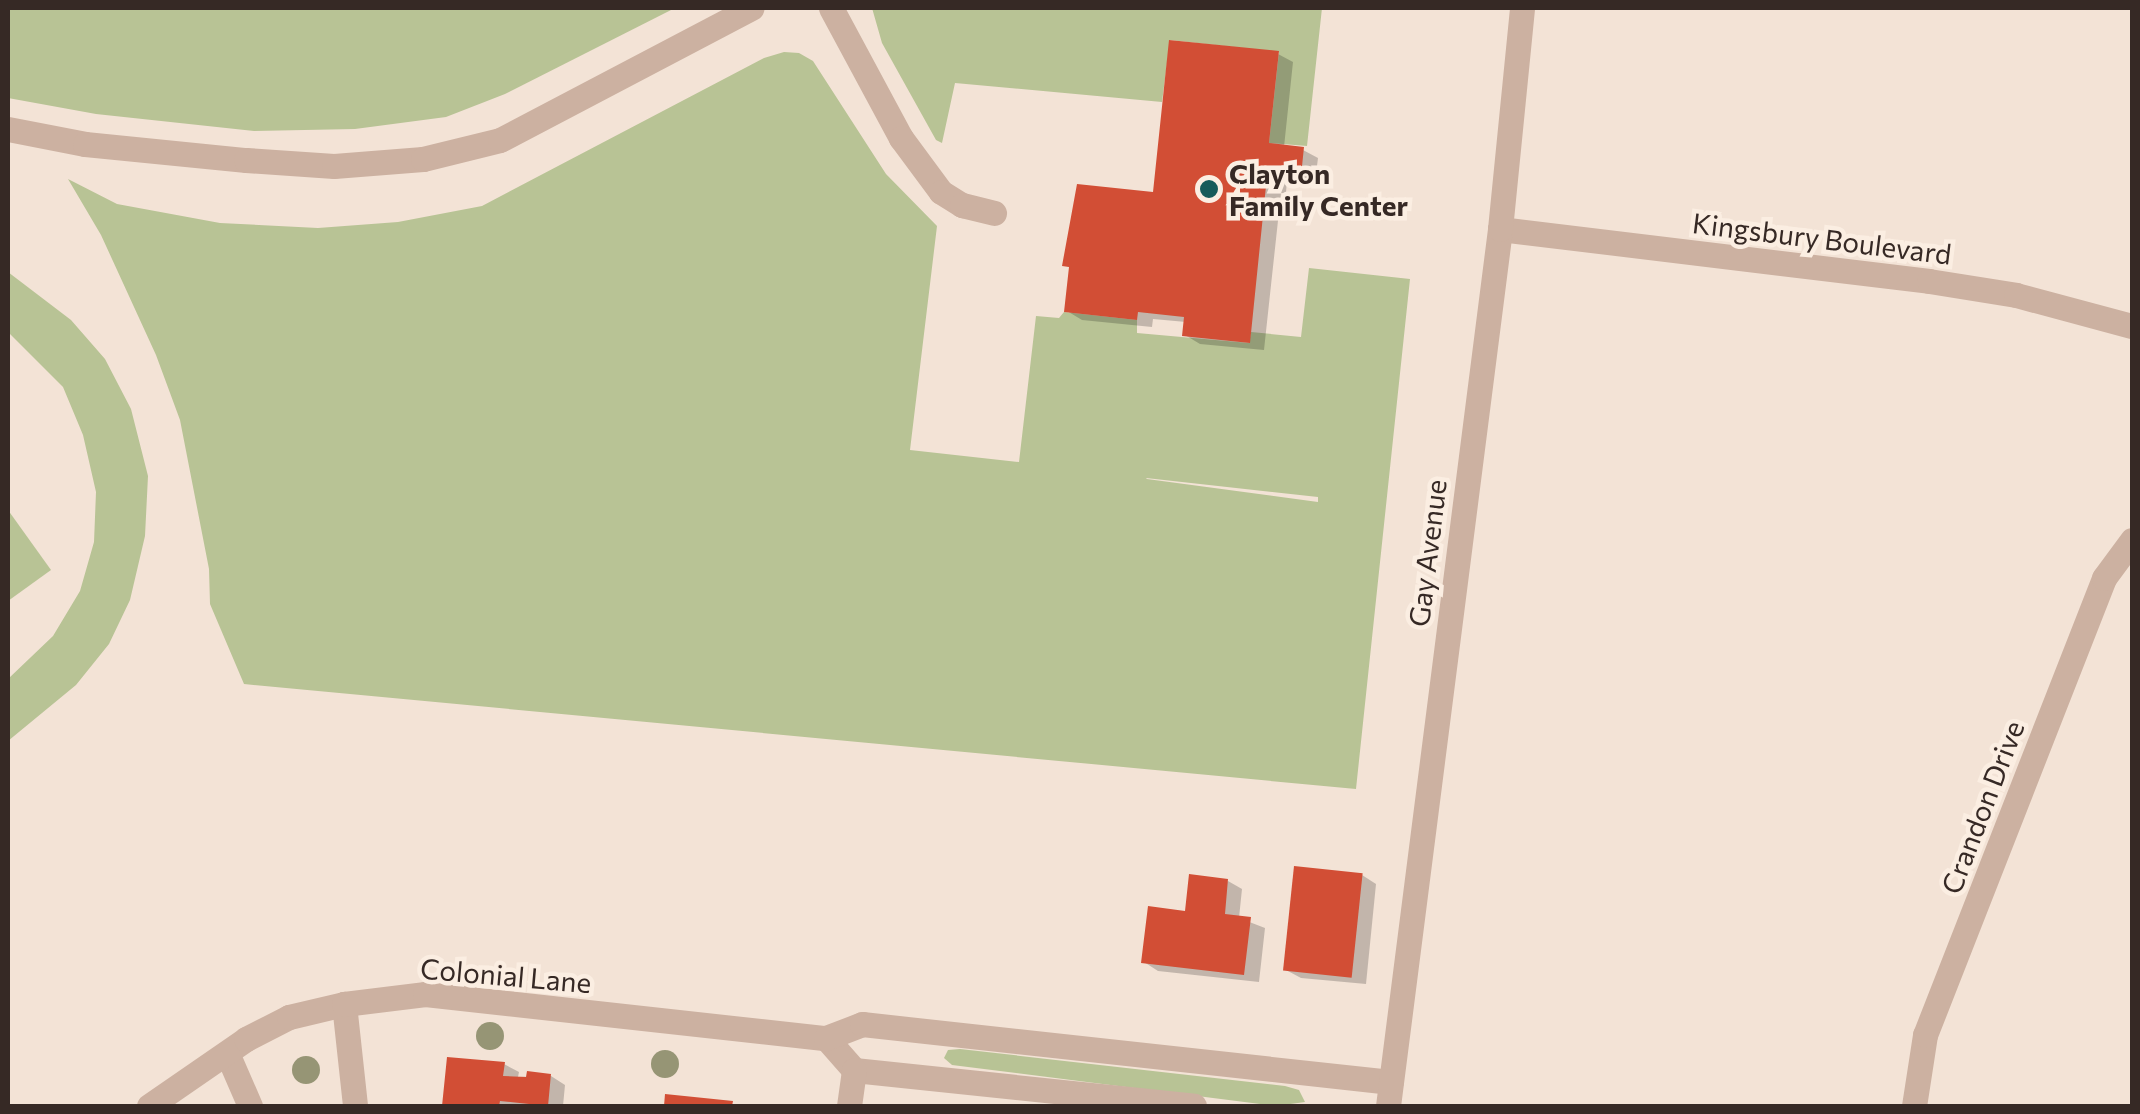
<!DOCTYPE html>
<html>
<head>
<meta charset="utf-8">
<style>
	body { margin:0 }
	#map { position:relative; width:2140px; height:1114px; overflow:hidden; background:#f3e3d6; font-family:Commissioner,sans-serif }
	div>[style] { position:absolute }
	.green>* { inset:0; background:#b8c395 }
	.shadow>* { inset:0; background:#0003 }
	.building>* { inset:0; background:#d24e35; transform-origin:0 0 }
	.minor>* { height:25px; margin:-12.5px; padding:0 12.5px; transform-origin:12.5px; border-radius:12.5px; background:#ccb1a1 }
	.trees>* { width:28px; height:28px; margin:-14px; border-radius:50%; background:#969575 }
	.dots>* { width:28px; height:28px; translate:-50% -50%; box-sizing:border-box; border:5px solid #fbeee2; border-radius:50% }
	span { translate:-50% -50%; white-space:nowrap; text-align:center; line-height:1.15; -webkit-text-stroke:9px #fbeee2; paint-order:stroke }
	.poi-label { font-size:28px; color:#362925; font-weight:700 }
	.left { translate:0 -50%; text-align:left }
	.street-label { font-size:28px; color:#362925 }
	.frame { position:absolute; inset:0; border:10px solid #362925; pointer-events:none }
</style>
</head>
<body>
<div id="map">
	<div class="green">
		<i style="clip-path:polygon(8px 8px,675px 8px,505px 94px,446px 117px,355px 129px,254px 131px,96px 114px,8px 98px)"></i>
		<i style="clip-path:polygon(872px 8px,1322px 8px,1307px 146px,1269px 143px,1279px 52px,1170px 40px,1162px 102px,955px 83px,942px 143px,936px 140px,882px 43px)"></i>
		<i style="clip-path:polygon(evenodd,784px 52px,799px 53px,813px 61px,886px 174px,937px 226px,910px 450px,1019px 462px,1036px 316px,1059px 318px,1064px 312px,1137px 320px,1137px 333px,1249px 343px,1251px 332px,1301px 337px,1309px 268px,1410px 279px,1356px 789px,244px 684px,210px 604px,209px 569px,180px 420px,156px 355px,101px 235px,68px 179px,117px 204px,220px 223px,318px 228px,398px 222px,482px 206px,764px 58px,784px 52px,1146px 478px,1318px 497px,1318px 502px,1147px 479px,1146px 478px)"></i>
		<i style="clip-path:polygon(8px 272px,71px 320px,105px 359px,131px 409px,148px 476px,145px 536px,130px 600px,109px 644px,76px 685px,8px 741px,8px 679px,53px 636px,80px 591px,94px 542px,96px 492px,83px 435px,63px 387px,8px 332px)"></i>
		<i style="clip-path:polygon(8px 510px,51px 570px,8px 601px)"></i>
		<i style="clip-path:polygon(960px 1049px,1285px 1086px,1299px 1090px,1305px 1102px,1276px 1106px,952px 1065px,944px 1058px,948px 1050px)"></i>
	</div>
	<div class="shadow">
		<i style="clip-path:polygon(1278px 54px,1293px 62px,1284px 147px,1303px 150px,1318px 158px,1315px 182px,1287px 179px,1286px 193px,1281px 193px,1264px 350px,1200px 344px,1185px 335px,1186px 322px,1153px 319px,1152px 327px,1082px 320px,1067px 311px,1071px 268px,1065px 265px,1155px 195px)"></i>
		<i style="clip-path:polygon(1362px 875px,1376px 884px,1366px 984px,1301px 978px,1286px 970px)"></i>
		<i style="clip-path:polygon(1228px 881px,1242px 889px,1239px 918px,1265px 928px,1259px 982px,1158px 971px,1144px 962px,1187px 914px)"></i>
		<i style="clip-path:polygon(449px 1059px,504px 1064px,519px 1072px,518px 1077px,551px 1076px,565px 1085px,563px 1106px,445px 1106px)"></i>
	</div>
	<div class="building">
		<i style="clip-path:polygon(1169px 40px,1279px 51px,1269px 143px,1304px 147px,1301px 176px,1273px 172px,1272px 186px,1266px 186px,1250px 343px,1182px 336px,1184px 317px,1138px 312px,1137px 320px,1064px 312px,1069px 267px,1062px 266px,1077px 184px,1153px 192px)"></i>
		<i style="left:1294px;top:866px;width:69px;height:105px;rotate:6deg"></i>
		<i style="clip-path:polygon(1189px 874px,1228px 879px,1225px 914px,1251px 917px,1244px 975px,1141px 963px,1148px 906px,1185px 911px)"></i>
		<i style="clip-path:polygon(447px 1057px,505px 1062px,503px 1076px,526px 1077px,527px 1071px,551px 1074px,548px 1106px,500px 1101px,499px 1106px,442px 1106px)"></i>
		<i style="clip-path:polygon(665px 1094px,733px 1101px,732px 1106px,664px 1106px)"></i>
	</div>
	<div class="minor">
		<i style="left:831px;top:8px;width:148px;rotate:61.7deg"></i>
		<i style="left:901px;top:138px;width:67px;rotate:53.5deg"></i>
		<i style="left:941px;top:192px;width:25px;rotate:32deg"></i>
		<i style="left:962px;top:205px;width:33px;rotate:14deg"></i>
		<i style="left:8px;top:129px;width:78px;rotate:11deg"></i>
		<i style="left:85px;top:144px;width:162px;rotate:5.7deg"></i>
		<i style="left:246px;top:160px;width:88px;rotate:3.9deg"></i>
		<i style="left:334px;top:166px;width:89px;rotate:-4.5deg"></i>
		<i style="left:423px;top:159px;width:79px;rotate:-13.9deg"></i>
		<i style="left:500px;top:140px;width:284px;rotate:-27.7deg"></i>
		<i style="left:1500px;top:229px;width:432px;rotate:6.9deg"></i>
		<i style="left:1929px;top:281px;width:88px;rotate:9.1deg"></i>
		<i style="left:2016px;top:295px;width:120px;rotate:15deg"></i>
		<i style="left:344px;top:1004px;width:103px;rotate:83.8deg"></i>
		<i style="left:826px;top:1038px;width:43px;rotate:48.8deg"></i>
		<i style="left:854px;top:1070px;width:342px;rotate:6deg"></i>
		<i style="left:227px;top:1053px;width:58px;rotate:66.5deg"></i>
		<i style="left:149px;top:1106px;width:118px;rotate:-34.6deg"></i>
		<i style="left:246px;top:1039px;width:48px;rotate:-27.1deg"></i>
		<i style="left:289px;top:1017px;width:57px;rotate:-13.3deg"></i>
		<i style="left:344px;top:1004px;width:82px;rotate:-7deg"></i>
		<i style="left:425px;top:994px;width:403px;rotate:6.3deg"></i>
		<i style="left:826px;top:1038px;width:39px;rotate:-21deg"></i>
		<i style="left:862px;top:1024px;width:532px;rotate:6.26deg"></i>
		<i style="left:849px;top:1106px;width:36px;rotate:-82deg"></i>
		<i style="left:1388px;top:1106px;width:884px;rotate:-82.72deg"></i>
		<i style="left:1500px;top:229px;width:222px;rotate:-84.3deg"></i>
		<i style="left:1914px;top:1106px;width:72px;rotate:-81.2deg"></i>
		<i style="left:1925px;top:1035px;width:491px;rotate:-68.6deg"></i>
		<i style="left:2104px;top:578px;width:47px;rotate:-53.6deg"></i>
	</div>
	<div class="trees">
		<i style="left:490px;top:1036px"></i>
		<i style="left:665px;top:1064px"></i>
		<i style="left:306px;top:1070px"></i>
	</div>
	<div class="dots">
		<i style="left:1209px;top:189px;background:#165b5a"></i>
	</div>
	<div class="poi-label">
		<span class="left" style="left:1229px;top:189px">Clayton<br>Family Center</span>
	</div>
	<div class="street-label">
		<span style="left:1822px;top:238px;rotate:7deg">Kingsbury Boulevard</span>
		<span style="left:1427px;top:553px;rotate:-83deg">Gay Avenue</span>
		<span style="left:1982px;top:807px;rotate:-69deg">Crandon Drive</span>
		<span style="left:506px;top:975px;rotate:5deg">Colonial Lane</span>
	</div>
	<div class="frame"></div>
</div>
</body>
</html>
